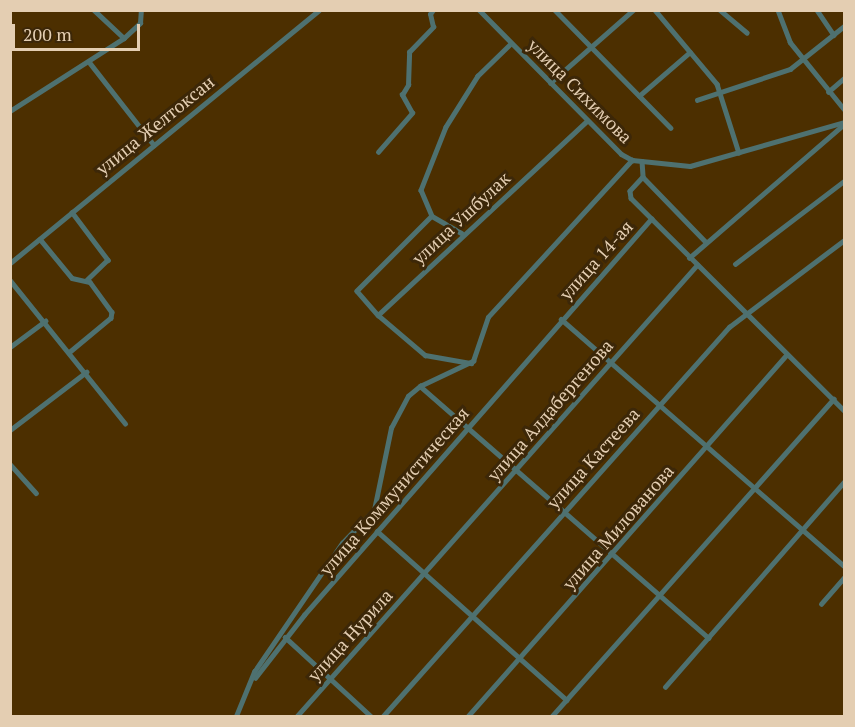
<!DOCTYPE html>
<html>
<head>
<meta charset="utf-8">
<style>
	body { margin:0 }
	#map { position:relative; width:855px; height:727px; overflow:hidden; background:#4c2f00; font-family:"PT Serif",serif }
	div>[style] { position:absolute }
	.minor>* { height:4.5px; margin:-2.25px; padding:0 2.25px; transform-origin:2.25px; border-radius:2.25px; background:#4e7170 }
	.tertiary>* { height:5px; margin:-2.5px; padding:0 2.5px; transform-origin:2.5px; border-radius:2.5px; background:#4e7170 }
	span { translate:-50% -50%; white-space:nowrap; text-align:center; line-height:1.15; -webkit-text-stroke:6px #3c2708; paint-order:stroke }
	.street-label { font-size:18px; color:#e4ceb2 }
	.frame { position:absolute; inset:0; border:12px solid #e4ceb2; pointer-events:none }
	.scale { position:absolute; left:12px; top:24px; width:128px; height:27px; box-sizing:border-box; border:3px solid #e4ceb2; border-top:0; padding-left:8px; font-size:18px; line-height:21px; white-space:nowrap; color:#e4ceb2; -webkit-text-stroke:4px #3c2708; paint-order:stroke }
</style>
</head>
<body>
<div id="map">
	<div class="minor">
		<i style="left:94px;top:10px;width:41px;rotate:43deg"></i>
		<i style="left:555px;top:10px;width:165px;rotate:45.5deg"></i>
		<i style="left:655px;top:10px;width:97px;rotate:50deg"></i>
		<i style="left:717px;top:84px;width:72px;rotate:72.3deg"></i>
		<i style="left:720px;top:10px;width:35px;rotate:40deg"></i>
		<i style="left:778px;top:10px;width:34px;rotate:69deg"></i>
		<i style="left:790px;top:42px;width:86px;rotate:51.1deg"></i>
		<i style="left:817px;top:10px;width:30px;rotate:56deg"></i>
		<i style="left:511px;top:44px;width:46px;rotate:135.9deg"></i>
		<i style="left:478px;top:76px;width:60px;rotate:122.1deg"></i>
		<i style="left:446px;top:127px;width:68px;rotate:111.6deg"></i>
		<i style="left:421px;top:190px;width:28px;rotate:67deg"></i>
		<i style="left:432px;top:216px;width:106px;rotate:135deg"></i>
		<i style="left:357px;top:291px;width:32px;rotate:49deg"></i>
		<i style="left:378px;top:315px;width:285px;rotate:-42.9deg"></i>
		<i style="left:90px;top:63px;width:104px;rotate:52deg"></i>
		<i style="left:550px;top:83px;width:111px;rotate:-41.3deg"></i>
		<i style="left:828px;top:92px;width:21px;rotate:-41deg"></i>
		<i style="left:639px;top:96px;width:67px;rotate:-40.8deg"></i>
		<i style="left:697px;top:100px;width:98px;rotate:-18.4deg"></i>
		<i style="left:790px;top:69px;width:69px;rotate:-38.5deg"></i>
		<i style="left:10px;top:111px;width:135px;rotate:-32.6deg"></i>
		<i style="left:124px;top:38px;width:22px;rotate:-43deg"></i>
		<i style="left:140px;top:23px;width:13px;rotate:-86deg"></i>
		<i style="left:378px;top:152px;width:52px;rotate:-48.9deg"></i>
		<i style="left:412px;top:113px;width:21px;rotate:-119deg"></i>
		<i style="left:402px;top:95px;width:12px;rotate:-59deg"></i>
		<i style="left:408px;top:85px;width:33px;rotate:-88deg"></i>
		<i style="left:409px;top:52px;width:35px;rotate:-46deg"></i>
		<i style="left:433px;top:27px;width:13px;rotate:-103deg"></i>
		<i style="left:430px;top:14px;width:5px;rotate:-53deg"></i>
		<i style="left:642px;top:161px;width:16px;rotate:86deg"></i>
		<i style="left:643px;top:177px;width:89px;rotate:45.9deg"></i>
		<i style="left:643px;top:177px;width:19px;rotate:133deg"></i>
		<i style="left:630px;top:191px;width:7px;rotate:82deg"></i>
		<i style="left:631px;top:198px;width:301px;rotate:44.9deg"></i>
		<i style="left:72px;top:212px;width:60px;rotate:53.1deg"></i>
		<i style="left:108px;top:260px;width:29px;rotate:136deg"></i>
		<i style="left:432px;top:216px;width:34px;rotate:30deg"></i>
		<i style="left:40px;top:239px;width:50px;rotate:50.6deg"></i>
		<i style="left:72px;top:278px;width:18px;rotate:13deg"></i>
		<i style="left:90px;top:282px;width:37px;rotate:54deg"></i>
		<i style="left:112px;top:312px;width:6px;rotate:99deg"></i>
		<i style="left:111px;top:318px;width:53px;rotate:140.3deg"></i>
		<i style="left:689px;top:258px;width:205px;rotate:-40.8deg"></i>
		<i style="left:735px;top:264px;width:137px;rotate:-37.3deg"></i>
		<i style="left:10px;top:280px;width:184px;rotate:51.2deg"></i>
		<i style="left:378px;top:315px;width:62px;rotate:40.4deg"></i>
		<i style="left:425px;top:355px;width:47px;rotate:9.9deg"></i>
		<i style="left:561px;top:319px;width:376px;rotate:41.1deg"></i>
		<i style="left:10px;top:347px;width:44px;rotate:-36.6deg"></i>
		<i style="left:420px;top:386px;width:383px;rotate:41.1deg"></i>
		<i style="left:10px;top:430px;width:96px;rotate:-37.3deg"></i>
		<i style="left:10px;top:464px;width:39px;rotate:48deg"></i>
		<i style="left:377px;top:531px;width:254px;rotate:41.7deg"></i>
		<i style="left:821px;top:604px;width:35px;rotate:-49deg"></i>
		<i style="left:285px;top:637px;width:117px;rotate:42.6deg"></i>
		<i style="left:255px;top:678px;width:80px;rotate:-52.1deg"></i>
		<i style="left:304px;top:615px;width:527px;rotate:-48.77deg"></i>
		<i style="left:665px;top:687px;width:272px;rotate:-48.9deg"></i>
		<i style="left:236px;top:716px;width:48px;rotate:-67.8deg"></i>
		<i style="left:254px;top:672px;width:156px;rotate:-55.7deg"></i>
		<i style="left:342px;top:543px;width:46px;rotate:-45.9deg"></i>
		<i style="left:374px;top:510px;width:84px;rotate:-78.3deg"></i>
		<i style="left:391px;top:428px;width:36px;rotate:-62deg"></i>
		<i style="left:408px;top:396px;width:16px;rotate:-40deg"></i>
		<i style="left:420px;top:386px;width:59px;rotate:-25.3deg"></i>
		<i style="left:473px;top:361px;width:46px;rotate:-71.2deg"></i>
		<i style="left:488px;top:317px;width:213px;rotate:-47.5deg"></i>
		<i style="left:297px;top:716px;width:603px;rotate:-48.43deg"></i>
		<i style="left:468px;top:716px;width:482px;rotate:-48.6deg"></i>
		<i style="left:552px;top:716px;width:424px;rotate:-48.4deg"></i>
	</div>
	<div class="tertiary">
		<i style="left:479px;top:10px;width:202px;rotate:45.4deg"></i>
		<i style="left:621px;top:154px;width:13px;rotate:29deg"></i>
		<i style="left:632px;top:160px;width:58px;rotate:5.9deg"></i>
		<i style="left:690px;top:166px;width:160px;rotate:-15.9deg"></i>
		<i style="left:10px;top:263px;width:399px;rotate:-39.3deg"></i>
		<i style="left:383px;top:716px;width:521px;rotate:-48.35deg"></i>
		<i style="left:729px;top:327px;width:144px;rotate:-37.1deg"></i>
	</div>
	<div class="street-label">
		<span style="left:580px;top:91px;rotate:45deg">улица Сихимова</span>
		<span style="left:155px;top:125px;rotate:-39deg">улица Желтоксан</span>
		<span style="left:461px;top:218px;rotate:-43deg">улица Ушбулак</span>
		<span style="left:596px;top:260px;rotate:-48deg">улица 14-ая</span>
		<span style="left:550px;top:410px;rotate:-49deg">улица Алдабергенова</span>
		<span style="left:593px;top:458px;rotate:-48deg">улица Кастеева</span>
		<span style="left:394px;top:491px;rotate:-49deg">улица Коммунистическая</span>
		<span style="left:618px;top:527px;rotate:-49deg">улица Милованова</span>
		<span style="left:350px;top:635px;rotate:-48deg">улица Нурила</span>
	</div>
	<div class="frame"></div>
	<div class="scale">200 m</div>
</div>
</body>
</html>
